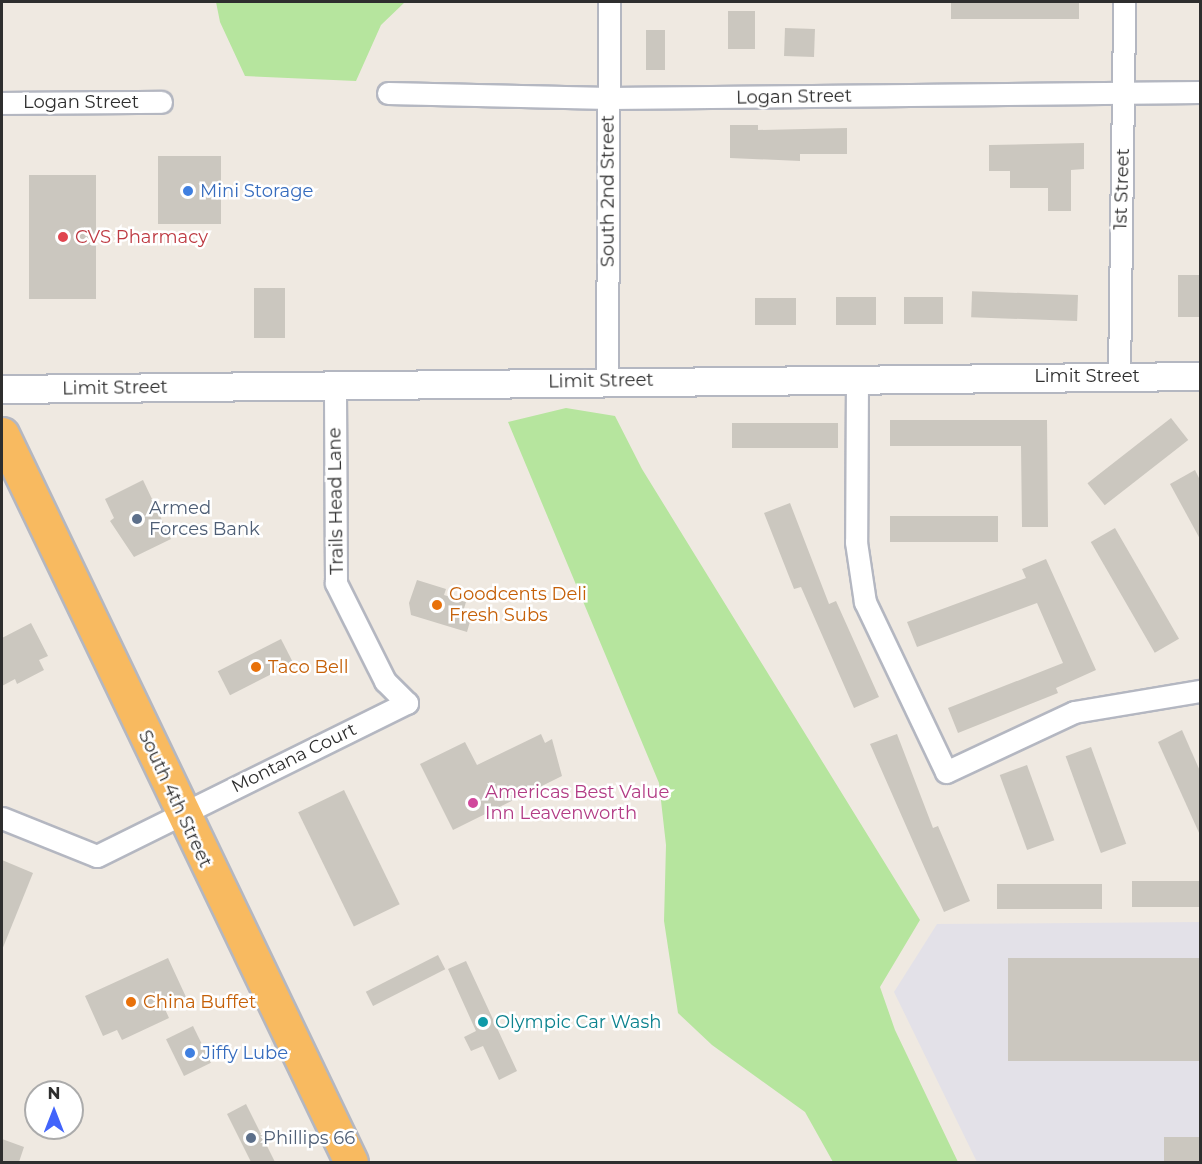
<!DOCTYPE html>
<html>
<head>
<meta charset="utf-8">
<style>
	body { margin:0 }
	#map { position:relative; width:1202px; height:1164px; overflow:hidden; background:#efe9e1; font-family:Montserrat,sans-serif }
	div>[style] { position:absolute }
	.industrial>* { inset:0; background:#e3e1e8 }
	.green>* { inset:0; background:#b6e59e }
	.building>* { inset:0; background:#cbc7bf; transform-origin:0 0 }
	.roads { filter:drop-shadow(2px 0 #b4b7c1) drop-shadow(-2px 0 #b4b7c1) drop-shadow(0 2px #b4b7c1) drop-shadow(0 -2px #b4b7c1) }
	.minor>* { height:21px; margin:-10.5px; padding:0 10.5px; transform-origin:10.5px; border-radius:10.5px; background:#fff }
	.tertiary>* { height:27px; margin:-13.5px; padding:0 13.5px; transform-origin:13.5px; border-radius:13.5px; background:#fff }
	.trunk>* { height:33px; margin:-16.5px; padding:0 16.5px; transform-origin:16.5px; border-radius:16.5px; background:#f8ba60 }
	.dots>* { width:16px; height:16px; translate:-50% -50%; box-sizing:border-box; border:3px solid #fff; border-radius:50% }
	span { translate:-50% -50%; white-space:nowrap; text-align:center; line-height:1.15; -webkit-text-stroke:5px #fff; paint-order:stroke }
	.street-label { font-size:18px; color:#2e2e2e }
	.shop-label { font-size:18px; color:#366cbe }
	.left { translate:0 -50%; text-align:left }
	.health-label { font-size:18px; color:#be3a42 }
	.service-label { font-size:18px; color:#4e5e75 }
	.food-label { font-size:18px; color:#c56008 }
	.hotel-label { font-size:18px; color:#b23c85 }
	.culture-label { font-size:18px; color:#0d838f }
	.frame { position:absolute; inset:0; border:3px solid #2e2e2e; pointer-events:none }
	.north { position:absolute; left:24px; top:1080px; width:60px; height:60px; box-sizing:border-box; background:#fff; border:2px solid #ababab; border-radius:50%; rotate:0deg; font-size:16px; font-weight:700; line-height:24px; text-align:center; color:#2e2e2e }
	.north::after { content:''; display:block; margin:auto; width:21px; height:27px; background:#4264fb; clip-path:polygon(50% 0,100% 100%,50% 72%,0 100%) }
</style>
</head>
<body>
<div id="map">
	<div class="industrial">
		<i style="clip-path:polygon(1200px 922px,1200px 1162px,977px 1162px,894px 992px,937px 924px)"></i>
	</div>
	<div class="green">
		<i style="clip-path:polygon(216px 2px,405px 2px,381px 25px,356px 81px,245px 76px,220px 22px)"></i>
		<i style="clip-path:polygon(566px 408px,615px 416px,642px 469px,920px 920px,880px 987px,895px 1030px,958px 1162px,833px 1162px,805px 1112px,712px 1045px,678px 1013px,664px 921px,666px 845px,659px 783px,508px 422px)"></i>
	</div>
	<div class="building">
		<i style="left:951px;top:2px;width:128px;height:17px"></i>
		<i style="left:728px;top:11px;width:27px;height:38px"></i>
		<i style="left:785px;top:28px;width:30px;height:28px;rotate:2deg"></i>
		<i style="left:646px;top:30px;width:19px;height:40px"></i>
		<i style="clip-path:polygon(730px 125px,758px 125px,758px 130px,847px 128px,847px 154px,800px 154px,800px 161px,730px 158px)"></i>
		<i style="clip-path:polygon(1084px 143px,1084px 169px,1071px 170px,1071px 211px,1048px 211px,1048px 188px,1010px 188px,1010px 171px,989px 171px,989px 145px)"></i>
		<i style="left:158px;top:156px;width:63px;height:68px"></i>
		<i style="left:29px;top:175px;width:67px;height:124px"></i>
		<i style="left:1178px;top:275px;width:22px;height:42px"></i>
		<i style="left:254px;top:288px;width:31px;height:50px"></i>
		<i style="left:1078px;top:295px;width:26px;height:106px;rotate:92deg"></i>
		<i style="left:836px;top:297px;width:40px;height:28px"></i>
		<i style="left:904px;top:297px;width:39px;height:27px"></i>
		<i style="left:755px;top:298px;width:41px;height:27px"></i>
		<i style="left:1171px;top:418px;width:28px;height:106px;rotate:52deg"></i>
		<i style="clip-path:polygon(890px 420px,1047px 420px,1048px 527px,1022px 527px,1021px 446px,890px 446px)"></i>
		<i style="left:732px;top:423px;width:106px;height:25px"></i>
		<i style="clip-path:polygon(1195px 470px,1200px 480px,1200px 539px,1170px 484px)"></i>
		<i style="clip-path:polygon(143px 480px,171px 539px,134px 557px,110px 521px,114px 518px,105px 499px)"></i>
		<i style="clip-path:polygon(790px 503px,829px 604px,836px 601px,879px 697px,854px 708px,801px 587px,794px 589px,764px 513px)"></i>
		<i style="left:890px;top:516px;width:108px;height:26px"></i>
		<i style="left:1115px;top:528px;width:128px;height:28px;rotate:60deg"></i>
		<i style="clip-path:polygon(1046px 559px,1096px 670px,1056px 688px,1058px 693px,958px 733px,948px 708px,1063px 663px,1037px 603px,917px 647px,907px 622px,1026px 578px,1022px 569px)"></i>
		<i style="clip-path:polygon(417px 580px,446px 589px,444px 595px,466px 602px,462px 615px,471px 618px,467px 632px,411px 615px,409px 603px)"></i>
		<i style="clip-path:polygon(31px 623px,48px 656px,39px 660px,44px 670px,17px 684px,15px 679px,2px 686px,2px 638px)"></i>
		<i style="left:281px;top:639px;width:27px;height:71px;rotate:63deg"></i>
		<i style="clip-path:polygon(1182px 730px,1200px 771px,1200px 835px,1158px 742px)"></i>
		<i style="clip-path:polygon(541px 734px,545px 743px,552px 739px,562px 776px,453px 830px,420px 764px,465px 742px,477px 765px)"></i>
		<i style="clip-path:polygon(897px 734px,933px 828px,938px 826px,970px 901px,944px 912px,870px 744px)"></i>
		<i style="left:1091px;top:747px;width:103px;height:27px;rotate:70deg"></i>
		<i style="left:1027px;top:765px;width:80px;height:29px;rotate:70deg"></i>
		<i style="left:344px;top:790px;width:127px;height:51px;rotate:64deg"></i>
		<i style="clip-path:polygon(2px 860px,33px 873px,2px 950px)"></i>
		<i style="left:1200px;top:881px;width:26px;height:68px;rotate:90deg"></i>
		<i style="left:997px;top:884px;width:105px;height:25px"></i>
		<i style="left:438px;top:955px;width:16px;height:81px;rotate:63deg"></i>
		<i style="clip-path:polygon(168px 958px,186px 997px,164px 1007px,169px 1018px,122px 1040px,117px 1030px,103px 1036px,85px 996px)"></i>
		<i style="left:1200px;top:958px;width:103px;height:192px;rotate:90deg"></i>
		<i style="clip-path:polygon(466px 961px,517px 1071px,499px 1080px,483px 1046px,471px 1051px,464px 1037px,476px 1031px,448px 969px)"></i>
		<i style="left:193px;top:1026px;width:41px;height:30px;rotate:64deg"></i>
		<i style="clip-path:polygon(246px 1104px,275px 1162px,251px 1162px,227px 1114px)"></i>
		<i style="left:1200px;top:1137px;width:25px;height:36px;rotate:90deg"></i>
		<i style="clip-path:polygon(2px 1139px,24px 1147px,19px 1162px,2px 1162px)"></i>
	</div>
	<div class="roads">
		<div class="minor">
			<i style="left:388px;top:93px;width:221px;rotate:1.3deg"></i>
			<i style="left:609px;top:98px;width:591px;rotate:-0.58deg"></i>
			<i style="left:2px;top:103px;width:159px;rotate:-0.4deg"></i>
			<i style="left:1119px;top:376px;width:374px;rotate:-89.2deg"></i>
			<i style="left:857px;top:378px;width:164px;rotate:90.3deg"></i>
			<i style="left:856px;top:542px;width:61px;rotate:81.5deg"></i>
			<i style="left:865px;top:602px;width:188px;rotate:64.5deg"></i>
			<i style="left:946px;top:772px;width:141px;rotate:-25.1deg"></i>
			<i style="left:1074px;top:712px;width:128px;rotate:-9.5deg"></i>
			<i style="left:607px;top:380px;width:378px;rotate:-89.7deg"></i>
			<i style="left:2px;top:818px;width:102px;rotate:21.8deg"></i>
			<i style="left:97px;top:856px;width:346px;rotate:-26.3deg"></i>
			<i style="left:407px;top:703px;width:31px;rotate:-135deg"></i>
			<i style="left:385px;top:681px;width:110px;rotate:-116.6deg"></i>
			<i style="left:336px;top:583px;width:197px;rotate:-90.3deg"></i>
		</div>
		<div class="tertiary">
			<i style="left:2px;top:389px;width:1198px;rotate:-0.62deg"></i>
		</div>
		<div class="trunk">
			<i style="left:2px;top:434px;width:807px;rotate:64.39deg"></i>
		</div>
	</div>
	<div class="dots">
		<i style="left:188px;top:191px;background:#3f7fe0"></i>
		<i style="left:63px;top:237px;background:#e0444e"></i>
		<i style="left:137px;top:519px;background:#5c6f8a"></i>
		<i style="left:437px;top:605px;background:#e8710a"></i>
		<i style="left:256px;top:667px;background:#e8710a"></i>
		<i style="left:473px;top:803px;background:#d1479c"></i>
		<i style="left:131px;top:1002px;background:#e8710a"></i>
		<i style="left:483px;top:1022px;background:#0f9aa8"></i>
		<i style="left:190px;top:1053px;background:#3f7fe0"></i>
		<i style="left:251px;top:1138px;background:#5c6f8a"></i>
	</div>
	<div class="street-label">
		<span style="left:794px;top:97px;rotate:-1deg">Logan Street</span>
		<span style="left:81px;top:102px">Logan Street</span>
		<span style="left:1122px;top:189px;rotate:-88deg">1st Street</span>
		<span style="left:608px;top:191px;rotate:-90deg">South 2nd Street</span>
		<span style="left:1087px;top:376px">Limit Street</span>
		<span style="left:601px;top:381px;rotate:-1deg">Limit Street</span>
		<span style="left:115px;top:388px;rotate:-1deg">Limit Street</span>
		<span style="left:336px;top:501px;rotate:-91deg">Trails Head Lane</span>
		<span style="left:294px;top:758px;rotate:-26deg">Montana Court</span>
		<span style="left:175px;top:799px;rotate:65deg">South 4th Street</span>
	</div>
	<div class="shop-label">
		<span class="left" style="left:200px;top:191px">Mini Storage</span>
		<span class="left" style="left:202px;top:1053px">Jiffy Lube</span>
	</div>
	<div class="health-label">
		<span class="left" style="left:75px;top:237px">CVS Pharmacy</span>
	</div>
	<div class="service-label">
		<span class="left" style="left:149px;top:519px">Armed<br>Forces Bank</span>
		<span class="left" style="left:263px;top:1138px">Phillips 66</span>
	</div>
	<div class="food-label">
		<span class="left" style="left:449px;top:605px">Goodcents Deli<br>Fresh Subs</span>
		<span class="left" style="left:268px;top:667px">Taco Bell</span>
		<span class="left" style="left:143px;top:1002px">China Buffet</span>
	</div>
	<div class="hotel-label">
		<span class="left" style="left:485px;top:803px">Americas Best Value<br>Inn Leavenworth</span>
	</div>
	<div class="culture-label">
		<span class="left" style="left:495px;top:1022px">Olympic Car Wash</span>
	</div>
	<div class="frame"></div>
	<div class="north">N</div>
</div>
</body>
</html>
